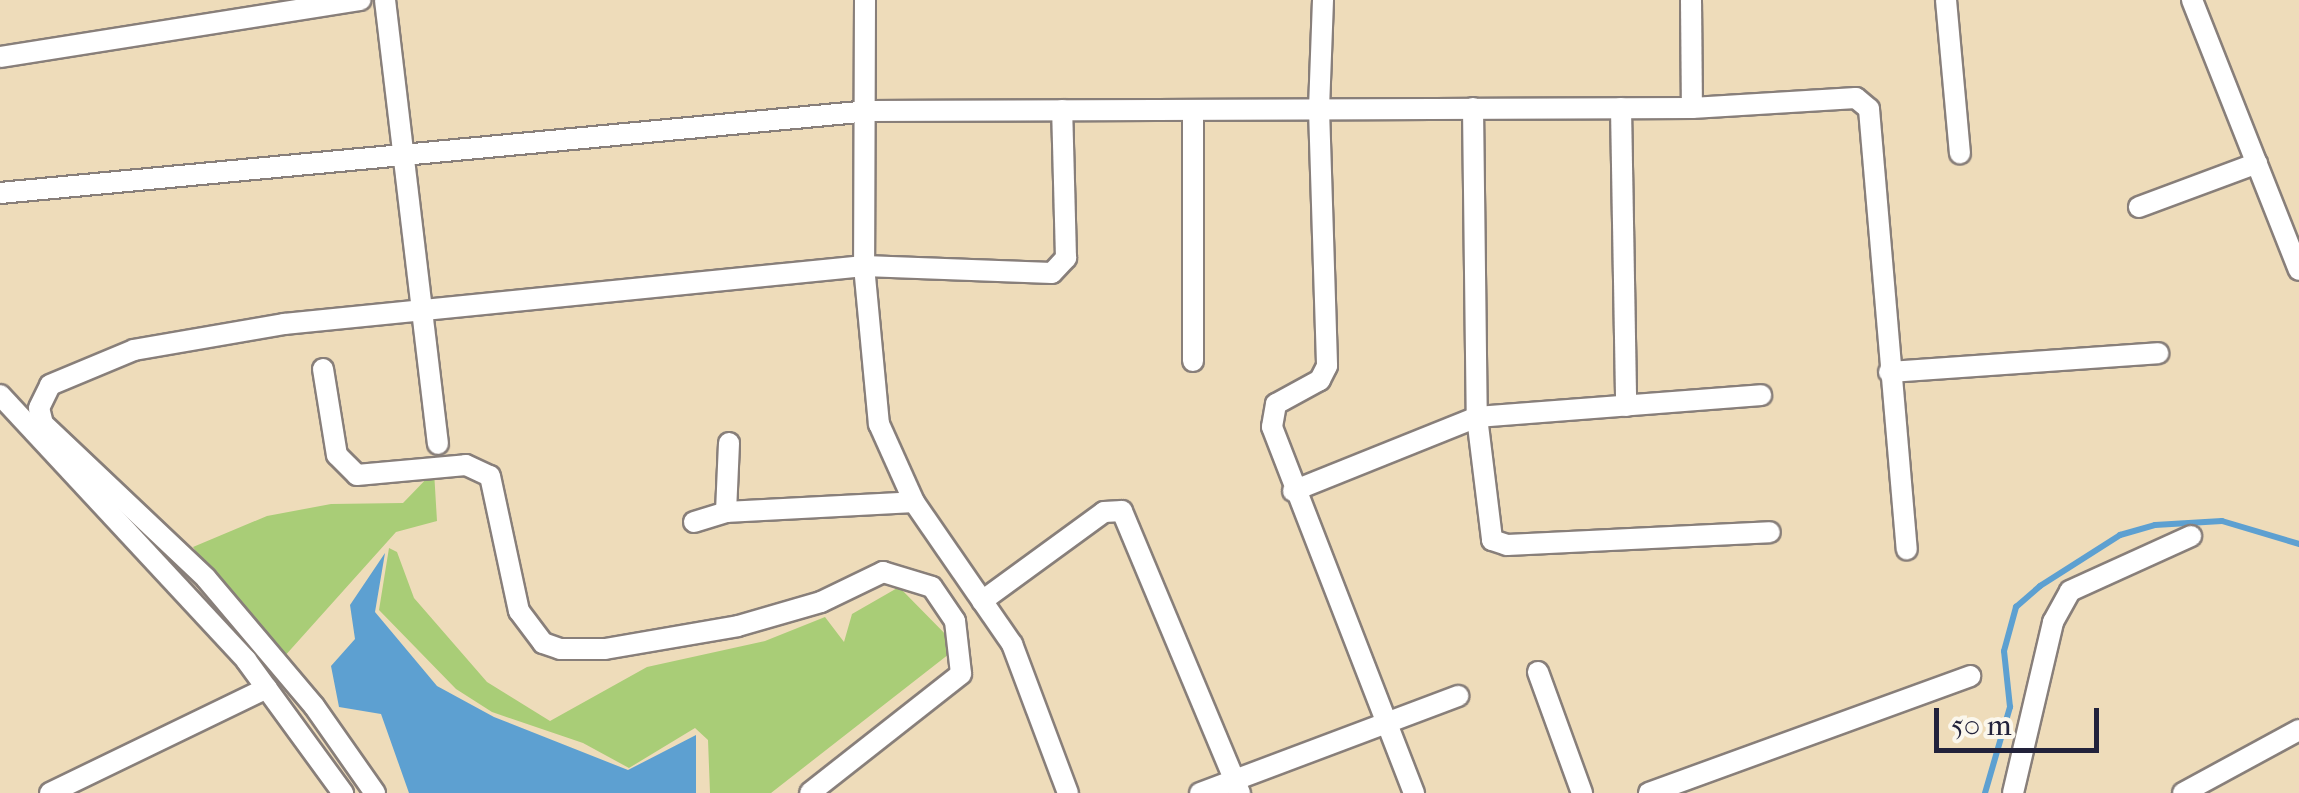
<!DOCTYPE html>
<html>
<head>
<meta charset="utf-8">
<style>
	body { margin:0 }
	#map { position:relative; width:2299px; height:793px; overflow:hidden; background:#eedcba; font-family:"IM FELL French Canon",serif }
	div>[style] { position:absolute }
	.green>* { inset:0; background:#a9cd77 }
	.water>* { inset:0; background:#5da0d1 }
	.stream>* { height:6px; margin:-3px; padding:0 3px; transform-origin:3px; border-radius:3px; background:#5da0d1 }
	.roads { filter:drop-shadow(2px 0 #887f7a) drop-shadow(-2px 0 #887f7a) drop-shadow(0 2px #887f7a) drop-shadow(0 -2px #887f7a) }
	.street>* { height:20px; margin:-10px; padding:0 10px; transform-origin:10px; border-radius:10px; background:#fff }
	span { translate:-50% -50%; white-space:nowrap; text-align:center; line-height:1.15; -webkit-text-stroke:9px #fbf7ec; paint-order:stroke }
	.scale { position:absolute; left:1934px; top:708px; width:165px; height:45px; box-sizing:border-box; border:5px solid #22223b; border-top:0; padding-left:12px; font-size:30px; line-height:35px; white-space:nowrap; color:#22223b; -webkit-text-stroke:8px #fbf7ec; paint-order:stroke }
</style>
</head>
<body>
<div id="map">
	<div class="green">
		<i style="clip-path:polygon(434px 471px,437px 521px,396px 532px,283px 658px,251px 628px,193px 547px,267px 516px,331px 504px,403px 503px)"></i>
		<i style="clip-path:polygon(389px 548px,397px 552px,414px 598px,487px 682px,550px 721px,647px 667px,765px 641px,825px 617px,844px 642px,852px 614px,899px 587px,958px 647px,771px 793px,710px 793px,708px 740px,695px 728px,629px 768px,583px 743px,492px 712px,456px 689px,379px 610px)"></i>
	</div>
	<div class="water">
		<i style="clip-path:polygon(385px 553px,375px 612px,437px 686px,494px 717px,628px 770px,696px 735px,696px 793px,409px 793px,381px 714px,339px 707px,331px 666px,355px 639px,350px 605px)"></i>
	</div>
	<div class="stream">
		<i style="left:1985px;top:793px;width:90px;rotate:-73.8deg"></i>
		<i style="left:2010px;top:707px;width:56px;rotate:-96.1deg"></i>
		<i style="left:2004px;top:651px;width:46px;rotate:-74.7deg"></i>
		<i style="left:2016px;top:607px;width:32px;rotate:-41deg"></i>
		<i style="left:2040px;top:586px;width:95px;rotate:-32.5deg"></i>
		<i style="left:2120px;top:535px;width:36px;rotate:-16deg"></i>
		<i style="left:2155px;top:525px;width:67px;rotate:-3.4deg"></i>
		<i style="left:2222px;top:521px;width:80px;rotate:16.6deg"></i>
	</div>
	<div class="roads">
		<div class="street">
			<i style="left:385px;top:0;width:447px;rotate:83.2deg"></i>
			<i style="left:865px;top:0;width:266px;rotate:90.2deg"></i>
			<i style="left:864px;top:266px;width:159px;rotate:84.6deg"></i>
			<i style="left:879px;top:424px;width:85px;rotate:65.8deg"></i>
			<i style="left:914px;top:502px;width:173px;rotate:55.4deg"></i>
			<i style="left:1012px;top:644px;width:159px;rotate:69.4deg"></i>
			<i style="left:1323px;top:0;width:109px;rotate:92.1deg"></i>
			<i style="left:1319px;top:109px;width:257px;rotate:88.2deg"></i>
			<i style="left:1327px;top:366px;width:16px;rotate:117deg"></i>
			<i style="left:1320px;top:380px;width:50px;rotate:151.4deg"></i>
			<i style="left:1276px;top:404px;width:23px;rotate:100deg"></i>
			<i style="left:1272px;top:427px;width:393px;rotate:68.8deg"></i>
			<i style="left:1691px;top:0;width:108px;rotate:89.5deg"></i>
			<i style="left:1946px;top:0;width:154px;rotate:84.8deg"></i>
			<i style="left:2192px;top:0;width:290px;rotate:68.4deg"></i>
			<i style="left:0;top:57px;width:365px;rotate:-9deg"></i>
			<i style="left:1473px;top:108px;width:309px;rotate:89.3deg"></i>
			<i style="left:1477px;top:417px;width:124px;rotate:83deg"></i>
			<i style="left:1492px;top:540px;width:16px;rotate:18deg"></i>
			<i style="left:1507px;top:545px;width:263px;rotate:-2.8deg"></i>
			<i style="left:1621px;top:108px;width:298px;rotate:89deg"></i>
			<i style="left:1193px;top:110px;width:251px;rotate:90deg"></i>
			<i style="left:0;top:193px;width:873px;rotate:-5.39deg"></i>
			<i style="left:869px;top:111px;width:823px;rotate:-0.21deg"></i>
			<i style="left:1692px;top:108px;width:164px;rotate:-3.5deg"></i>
			<i style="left:1856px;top:98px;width:17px;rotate:40deg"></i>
			<i style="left:1869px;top:109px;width:442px;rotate:85.1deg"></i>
			<i style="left:2139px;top:207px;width:126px;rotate:-20.4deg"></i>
			<i style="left:323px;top:369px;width:87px;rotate:80.8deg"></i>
			<i style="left:337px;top:455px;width:28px;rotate:45deg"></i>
			<i style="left:357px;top:475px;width:109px;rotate:-5.2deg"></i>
			<i style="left:466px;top:465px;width:26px;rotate:25deg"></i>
			<i style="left:490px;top:476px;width:138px;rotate:77.9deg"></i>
			<i style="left:519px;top:611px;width:40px;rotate:53deg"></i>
			<i style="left:543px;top:643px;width:18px;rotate:19deg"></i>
			<i style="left:560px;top:649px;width:45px"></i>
			<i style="left:605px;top:649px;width:135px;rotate:-9.8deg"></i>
			<i style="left:738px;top:626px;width:86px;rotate:-16.1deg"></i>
			<i style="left:821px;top:602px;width:69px;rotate:-25.8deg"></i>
			<i style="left:883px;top:572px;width:51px;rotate:17deg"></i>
			<i style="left:932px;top:587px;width:41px;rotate:55.9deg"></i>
			<i style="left:955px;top:621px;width:53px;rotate:83.5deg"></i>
			<i style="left:961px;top:674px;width:192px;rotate:141.8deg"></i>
			<i style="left:1889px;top:372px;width:270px;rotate:-4deg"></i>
			<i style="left:0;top:395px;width:362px;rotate:47.1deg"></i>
			<i style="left:246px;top:660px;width:165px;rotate:53.9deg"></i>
			<i style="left:1293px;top:491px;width:198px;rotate:-21.9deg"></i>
			<i style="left:1477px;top:417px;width:285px;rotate:-4.4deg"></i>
			<i style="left:726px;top:512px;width:69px;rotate:-87.5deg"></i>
			<i style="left:694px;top:522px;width:34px;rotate:-17deg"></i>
			<i style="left:726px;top:512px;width:188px;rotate:-3deg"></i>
			<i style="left:982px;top:601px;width:151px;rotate:-36.1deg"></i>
			<i style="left:1104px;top:512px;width:18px;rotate:-3deg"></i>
			<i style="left:1122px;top:511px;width:306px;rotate:67.3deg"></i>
			<i style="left:1538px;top:672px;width:129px;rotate:70deg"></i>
			<i style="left:50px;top:793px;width:241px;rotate:-25.8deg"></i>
			<i style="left:375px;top:793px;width:106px;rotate:-125deg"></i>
			<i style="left:314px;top:706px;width:167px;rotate:-130.2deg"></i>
			<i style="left:206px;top:578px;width:224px;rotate:-136.6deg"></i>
			<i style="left:43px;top:424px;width:16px;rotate:-104deg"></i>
			<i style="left:39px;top:408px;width:25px;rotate:-64deg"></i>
			<i style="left:50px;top:385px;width:91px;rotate:-22.6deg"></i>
			<i style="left:134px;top:350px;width:152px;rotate:-9.8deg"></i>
			<i style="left:284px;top:324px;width:583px;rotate:-5.71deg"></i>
			<i style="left:864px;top:266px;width:188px;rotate:2.1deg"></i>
			<i style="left:1052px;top:273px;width:21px;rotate:-47deg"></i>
			<i style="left:1066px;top:258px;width:148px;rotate:-91.5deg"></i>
			<i style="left:1200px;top:793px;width:276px;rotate:-20.6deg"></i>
			<i style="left:1649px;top:793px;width:342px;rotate:-20deg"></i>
			<i style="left:2013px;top:793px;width:176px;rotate:-76.8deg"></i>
			<i style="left:2053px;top:622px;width:35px;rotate:-61deg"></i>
			<i style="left:2070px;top:591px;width:133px;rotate:-24.4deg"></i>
			<i style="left:2183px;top:793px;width:132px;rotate:-28.5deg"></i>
		</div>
	</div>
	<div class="scale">50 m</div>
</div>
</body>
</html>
